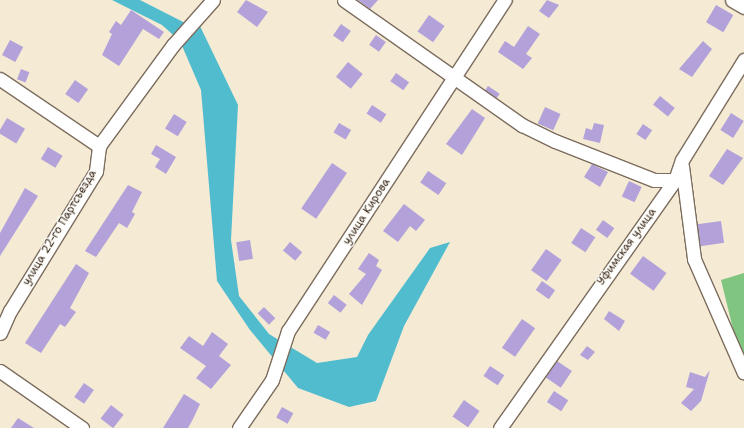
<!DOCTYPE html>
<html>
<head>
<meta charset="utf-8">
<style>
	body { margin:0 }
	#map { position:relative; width:744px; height:428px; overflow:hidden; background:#f5ead4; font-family:"Shantell Sans",sans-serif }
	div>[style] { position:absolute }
	.green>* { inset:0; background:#80c681 }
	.water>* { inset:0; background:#52bccf }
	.building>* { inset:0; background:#b2a2d9; transform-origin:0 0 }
	.roads { filter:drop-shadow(1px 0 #7c6d5e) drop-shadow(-1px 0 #7c6d5e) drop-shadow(0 1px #7c6d5e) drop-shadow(0 -1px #7c6d5e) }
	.minor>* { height:13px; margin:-6.5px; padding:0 6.5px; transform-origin:6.5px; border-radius:6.5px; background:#fff }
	span { translate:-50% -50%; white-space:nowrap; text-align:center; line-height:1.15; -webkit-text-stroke:3px #fdfcf7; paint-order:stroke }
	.street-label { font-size:11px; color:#3b2a1e }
</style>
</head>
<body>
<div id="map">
	<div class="green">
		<i style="clip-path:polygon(744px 273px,744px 374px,721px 280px)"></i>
	</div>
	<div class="water">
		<i style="clip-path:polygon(112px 0,140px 0,195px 28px,199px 24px,238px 105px,231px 240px,239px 296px,269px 334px,317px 363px,357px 357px,368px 335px,430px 248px,450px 242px,404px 326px,376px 401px,349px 407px,298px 388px,250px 330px,217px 281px,201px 90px,180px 41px,162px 25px)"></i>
	</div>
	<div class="building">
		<i style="clip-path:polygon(246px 0,268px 12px,257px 27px,237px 12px)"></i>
		<i style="clip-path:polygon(358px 0,378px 0,370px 9px)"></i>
		<i style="clip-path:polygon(547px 0,559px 5px,549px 18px,539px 11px)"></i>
		<i style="left:716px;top:5px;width:20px;height:20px;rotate:30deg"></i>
		<i style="clip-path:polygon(131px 10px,164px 32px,159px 39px,143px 29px,119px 66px,102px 55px,112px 34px,109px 32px,116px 21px,121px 25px)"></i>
		<i style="left:429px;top:15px;width:19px;height:20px;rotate:35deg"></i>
		<i style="left:341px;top:24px;width:12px;height:14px;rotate:35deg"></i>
		<i style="clip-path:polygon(528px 26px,540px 34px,526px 54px,532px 58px,523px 69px,498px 52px,505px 41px,514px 47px)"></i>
		<i style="left:376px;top:35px;width:12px;height:12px;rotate:35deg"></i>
		<i style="left:10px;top:40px;width:15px;height:17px;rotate:28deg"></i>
		<i style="clip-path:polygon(703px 41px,712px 49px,692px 77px,679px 69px)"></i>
		<i style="left:348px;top:62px;width:19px;height:19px;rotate:39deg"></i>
		<i style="left:21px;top:69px;width:9px;height:11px;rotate:21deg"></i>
		<i style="left:396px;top:73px;width:16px;height:10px;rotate:35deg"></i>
		<i style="left:75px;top:80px;width:16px;height:17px;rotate:35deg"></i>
		<i style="left:488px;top:86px;width:14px;height:5px;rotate:34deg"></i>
		<i style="left:660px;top:96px;width:19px;height:11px;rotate:39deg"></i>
		<i style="left:372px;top:105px;width:17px;height:10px;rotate:33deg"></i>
		<i style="left:545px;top:107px;width:17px;height:18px;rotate:24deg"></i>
		<i style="clip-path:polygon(472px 109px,485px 118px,462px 155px,446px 144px)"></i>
		<i style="left:731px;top:113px;width:15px;height:20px;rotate:32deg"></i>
		<i style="left:174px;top:114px;width:15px;height:17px;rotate:32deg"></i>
		<i style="left:7px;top:118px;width:21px;height:17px;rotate:31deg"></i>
		<i style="left:339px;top:123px;width:14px;height:11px;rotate:30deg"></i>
		<i style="clip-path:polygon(594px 123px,604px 125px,600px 143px,583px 139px,586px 128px,592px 130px)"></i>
		<i style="left:643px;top:124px;width:11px;height:12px;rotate:34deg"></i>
		<i style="clip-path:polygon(156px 145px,176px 157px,166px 174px,155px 167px,160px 159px,151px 154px)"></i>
		<i style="left:48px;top:147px;width:17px;height:14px;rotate:31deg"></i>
		<i style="clip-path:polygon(727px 149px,743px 158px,723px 185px,709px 176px)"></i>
		<i style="left:332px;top:163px;width:18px;height:55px;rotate:34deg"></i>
		<i style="clip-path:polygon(592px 164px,608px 172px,600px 187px,584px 177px)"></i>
		<i style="left:428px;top:171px;width:22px;height:14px;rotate:34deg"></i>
		<i style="left:629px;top:181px;width:14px;height:17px;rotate:25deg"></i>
		<i style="clip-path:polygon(128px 185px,142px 192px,132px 212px,135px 214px,127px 228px,119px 223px,96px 257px,85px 251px)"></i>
		<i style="clip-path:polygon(25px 188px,38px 196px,0 256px,0 233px)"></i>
		<i style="clip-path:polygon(404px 204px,425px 220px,416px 231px,410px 226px,398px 242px,383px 231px)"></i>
		<i style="left:603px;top:220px;width:14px;height:12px;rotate:36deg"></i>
		<i style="left:721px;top:221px;width:22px;height:24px;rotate:82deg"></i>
		<i style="left:581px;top:228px;width:17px;height:18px;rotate:33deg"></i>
		<i style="left:250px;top:240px;width:19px;height:14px;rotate:81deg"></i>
		<i style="left:290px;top:242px;width:16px;height:11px;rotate:40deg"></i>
		<i style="left:546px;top:249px;width:19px;height:26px;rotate:35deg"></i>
		<i style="clip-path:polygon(369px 253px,379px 260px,376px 266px,382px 270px,362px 305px,349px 294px,366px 274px,358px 269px)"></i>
		<i style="left:643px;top:256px;width:29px;height:22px;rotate:36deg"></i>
		<i style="clip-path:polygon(76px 264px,89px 273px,70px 308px,76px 312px,65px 327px,60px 324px,41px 353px,25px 343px)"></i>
		<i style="left:542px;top:281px;width:16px;height:11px;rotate:35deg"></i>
		<i style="left:334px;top:295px;width:16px;height:10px;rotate:38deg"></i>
		<i style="left:264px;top:307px;width:16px;height:9px;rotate:45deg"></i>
		<i style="clip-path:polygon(609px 311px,625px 321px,619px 331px,604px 319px)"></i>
		<i style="left:522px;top:319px;width:16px;height:35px;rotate:35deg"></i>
		<i style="left:318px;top:325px;width:14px;height:9px;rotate:30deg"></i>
		<i style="clip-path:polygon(212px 332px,228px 344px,219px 356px,231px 365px,211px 389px,196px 378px,206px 366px,180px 348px,189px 336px,203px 346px)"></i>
		<i style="clip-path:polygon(587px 346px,595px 352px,588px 360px,580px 355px)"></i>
		<i style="left:557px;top:361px;width:18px;height:20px;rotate:34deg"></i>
		<i style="left:490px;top:366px;width:17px;height:12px;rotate:33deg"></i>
		<i style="clip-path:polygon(710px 370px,701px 401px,691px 411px,681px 403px,694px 389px,686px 387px,690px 372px,705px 377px)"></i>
		<i style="left:84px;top:383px;width:12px;height:17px;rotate:35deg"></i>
		<i style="left:554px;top:391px;width:17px;height:13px;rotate:33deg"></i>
		<i style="clip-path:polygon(184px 394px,200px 404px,193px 419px,188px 428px,163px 428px)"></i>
		<i style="left:464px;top:400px;width:19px;height:20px;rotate:35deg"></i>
		<i style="left:111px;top:405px;width:16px;height:17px;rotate:38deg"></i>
		<i style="left:282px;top:407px;width:13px;height:12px;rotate:29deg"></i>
		<i style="clip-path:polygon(18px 418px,34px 428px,11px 428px)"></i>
	</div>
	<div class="roads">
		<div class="minor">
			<i style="left:344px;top:0;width:218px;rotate:35.1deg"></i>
			<i style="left:522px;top:125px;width:37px;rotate:26deg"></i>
			<i style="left:555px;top:141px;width:106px;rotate:21.5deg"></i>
			<i style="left:654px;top:180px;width:21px"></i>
			<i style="left:732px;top:0;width:14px;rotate:30deg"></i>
			<i style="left:0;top:79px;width:120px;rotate:34.1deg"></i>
			<i style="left:682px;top:166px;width:94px;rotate:82.6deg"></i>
			<i style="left:694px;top:259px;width:124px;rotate:66.3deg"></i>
			<i style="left:0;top:333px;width:24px;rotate:-66deg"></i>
			<i style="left:10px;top:311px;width:164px;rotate:-58.4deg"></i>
			<i style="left:96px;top:171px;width:25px;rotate:-83deg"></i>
			<i style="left:99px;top:146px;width:125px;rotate:-53.8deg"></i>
			<i style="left:173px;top:45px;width:60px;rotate:-48.4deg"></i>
			<i style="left:0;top:371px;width:100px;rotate:34.8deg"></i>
			<i style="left:239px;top:428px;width:58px;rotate:-55.5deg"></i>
			<i style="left:272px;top:380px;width:52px;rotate:-71.9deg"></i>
			<i style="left:288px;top:331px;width:396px;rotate:-56.8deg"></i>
			<i style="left:500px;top:428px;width:304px;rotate:-54.8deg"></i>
			<i style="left:675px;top:180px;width:21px;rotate:-71deg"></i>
			<i style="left:682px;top:160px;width:118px;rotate:-58.2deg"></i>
		</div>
	</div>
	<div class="street-label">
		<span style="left:367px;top:212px;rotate:-57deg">улица Кирова</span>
		<span style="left:60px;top:228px;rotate:-59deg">улица 22-го Партсъезда</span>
		<span style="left:627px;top:247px;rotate:-54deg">Уфимская улица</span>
	</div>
</div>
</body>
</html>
